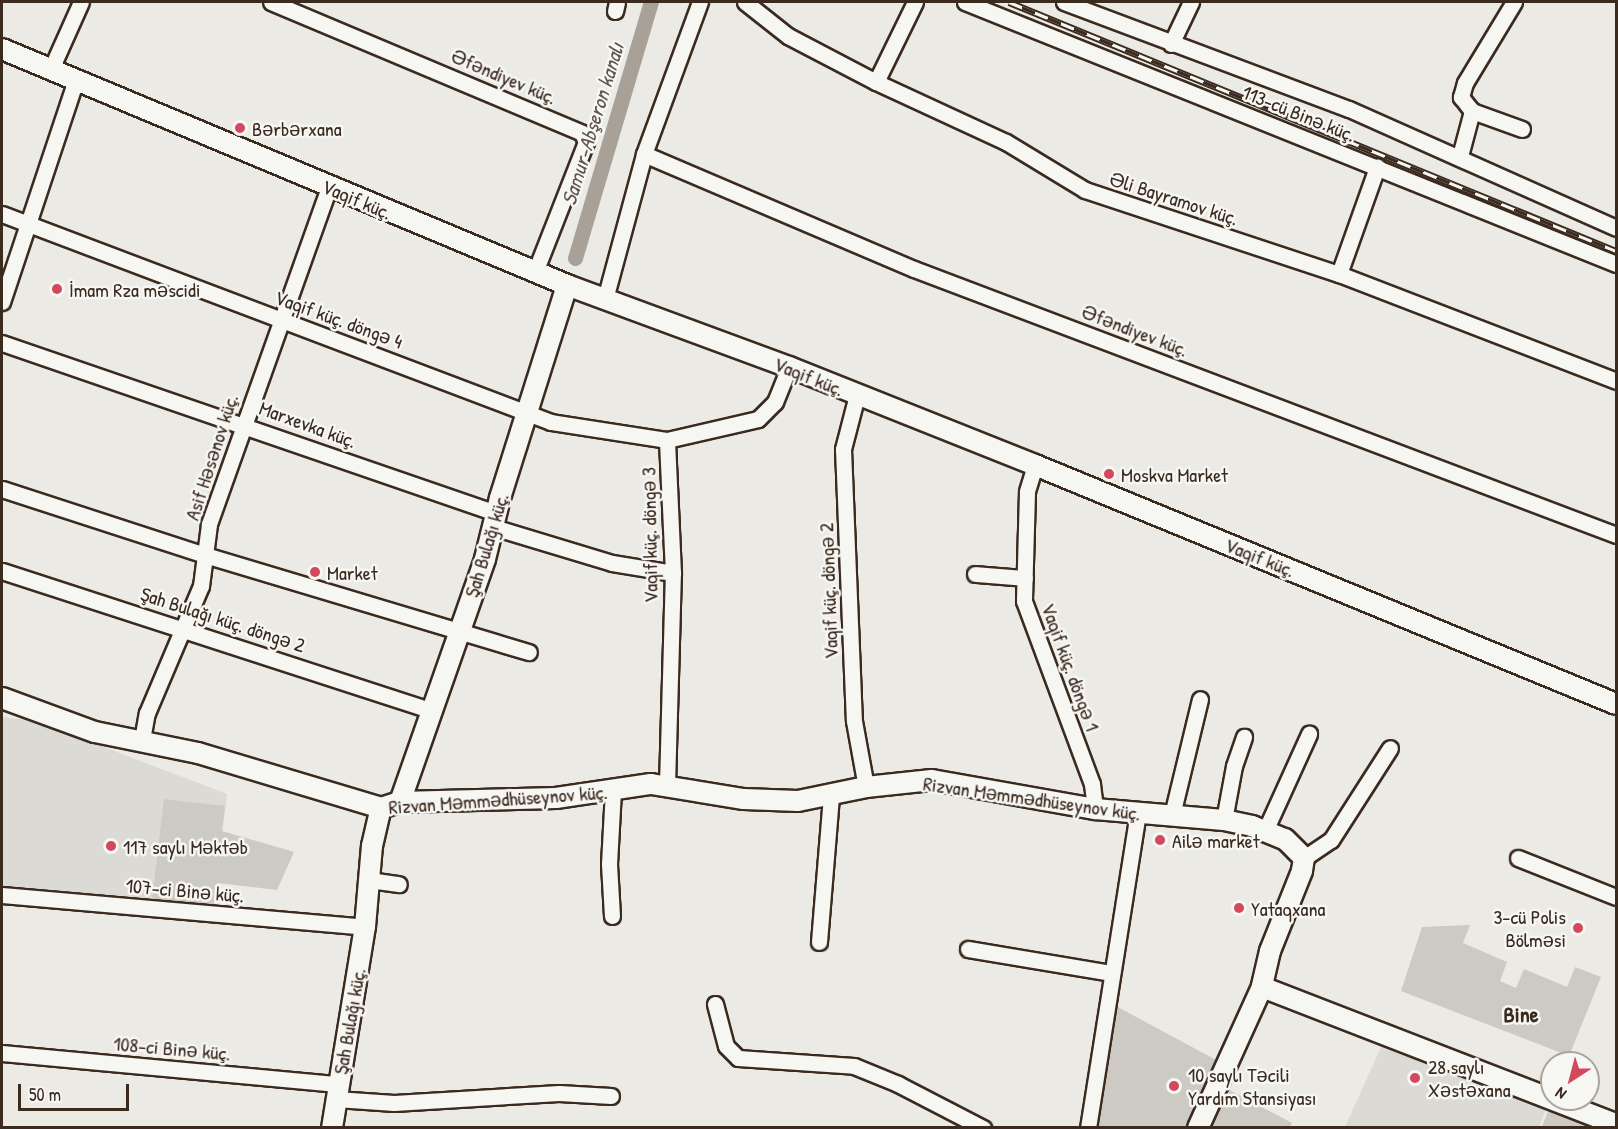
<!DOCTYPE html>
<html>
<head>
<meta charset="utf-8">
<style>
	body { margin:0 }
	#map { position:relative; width:1618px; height:1129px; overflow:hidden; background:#ebeae5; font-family:"Patrick Hand",sans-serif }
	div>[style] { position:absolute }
	.built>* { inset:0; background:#dcdad4 }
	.green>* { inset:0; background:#cdcac4 }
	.canal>* { height:15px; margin:-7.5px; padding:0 7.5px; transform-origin:7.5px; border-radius:7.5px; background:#a8a198 }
	.roads { filter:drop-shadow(2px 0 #3b2a1e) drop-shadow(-2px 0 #3b2a1e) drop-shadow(0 2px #3b2a1e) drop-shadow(0 -2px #3b2a1e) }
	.minor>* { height:15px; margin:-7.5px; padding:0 7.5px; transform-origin:7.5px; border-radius:7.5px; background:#f6f6f2 }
	.tertiary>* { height:20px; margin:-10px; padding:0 10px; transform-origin:10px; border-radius:10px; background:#f6f6f2 }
	.rail>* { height:7px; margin-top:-3.5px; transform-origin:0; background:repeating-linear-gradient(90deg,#f6f6f2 0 14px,#3b2a1e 0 28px); box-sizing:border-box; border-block:2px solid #3b2a1e }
	.dots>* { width:16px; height:16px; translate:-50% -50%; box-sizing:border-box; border:3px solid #f6f6f2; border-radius:50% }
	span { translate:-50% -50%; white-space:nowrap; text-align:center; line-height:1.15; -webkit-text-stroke:5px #f6f6f2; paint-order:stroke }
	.street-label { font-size:20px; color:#3b2a1e }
	.poi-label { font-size:20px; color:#3b2a1e }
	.left { translate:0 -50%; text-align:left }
	.right { translate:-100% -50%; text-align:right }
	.water-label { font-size:21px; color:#615449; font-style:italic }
	.quarter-label { font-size:22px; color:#3b2a1e; font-weight:700 }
	.frame { position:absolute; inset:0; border:3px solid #3b2a1e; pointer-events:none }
	.north { position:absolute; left:1540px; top:1051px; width:60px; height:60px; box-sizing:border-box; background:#f6f6f2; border:2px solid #aba49d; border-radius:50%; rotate:216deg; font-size:16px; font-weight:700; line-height:24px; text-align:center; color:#3b2a1e }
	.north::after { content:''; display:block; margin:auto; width:21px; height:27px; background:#d1495b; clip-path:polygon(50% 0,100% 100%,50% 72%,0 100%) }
	.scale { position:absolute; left:18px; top:1084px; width:111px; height:27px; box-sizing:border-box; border:3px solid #3b2a1e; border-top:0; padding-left:8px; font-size:18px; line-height:21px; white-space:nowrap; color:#3b2a1e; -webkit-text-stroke:4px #f6f6f2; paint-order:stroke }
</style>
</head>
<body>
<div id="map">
	<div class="built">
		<i style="clip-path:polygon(2px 717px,36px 721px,227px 794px,213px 907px,2px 886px)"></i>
		<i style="clip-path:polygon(1381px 1047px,1546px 1109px,1539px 1127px,1345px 1127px)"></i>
	</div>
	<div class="green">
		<i style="clip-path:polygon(164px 799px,225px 806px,222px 831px,294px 852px,277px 890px,217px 883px,213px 907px,152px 900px)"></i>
		<i style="clip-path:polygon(1470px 925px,1463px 943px,1507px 962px,1500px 981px,1516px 988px,1524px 969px,1567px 987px,1575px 967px,1601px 977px,1569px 1056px,1401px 991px,1422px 927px)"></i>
		<i style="clip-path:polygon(1114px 1005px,1218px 1061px,1191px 1127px,1095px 1128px)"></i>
		<i style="clip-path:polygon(1224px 1087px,1292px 1123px,1290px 1127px,1208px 1128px)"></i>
		<i style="clip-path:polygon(1548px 1111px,1570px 1119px,1593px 1127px,1542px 1127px)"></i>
	</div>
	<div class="canal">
		<i style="left:575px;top:258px;width:267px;rotate:-73.5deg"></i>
	</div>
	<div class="roads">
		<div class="minor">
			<i style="left:271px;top:2px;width:337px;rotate:22.8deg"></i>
			<i style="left:582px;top:133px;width:10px;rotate:66deg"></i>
			<i style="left:586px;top:142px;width:140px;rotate:111.4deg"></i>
			<i style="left:745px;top:2px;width:55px;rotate:38.3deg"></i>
			<i style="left:788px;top:36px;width:99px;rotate:27.6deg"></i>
			<i style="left:876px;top:82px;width:143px;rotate:24.8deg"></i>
			<i style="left:1006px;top:142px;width:92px;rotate:31.3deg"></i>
			<i style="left:1085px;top:190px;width:268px;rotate:18.3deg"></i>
			<i style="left:1339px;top:274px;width:297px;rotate:21.1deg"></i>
			<i style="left:965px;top:2px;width:702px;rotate:21.92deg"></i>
			<i style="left:1064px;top:2px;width:304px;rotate:20.6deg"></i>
			<i style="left:1349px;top:109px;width:292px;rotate:24deg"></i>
			<i style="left:1514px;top:2px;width:95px;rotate:121.2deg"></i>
			<i style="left:1465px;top:83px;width:15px;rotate:106deg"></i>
			<i style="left:1461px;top:97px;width:18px;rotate:52deg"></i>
			<i style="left:1472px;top:111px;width:53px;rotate:19.8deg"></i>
			<i style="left:615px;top:11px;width:9px;rotate:-77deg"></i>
			<i style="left:1171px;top:44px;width:47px;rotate:-64.5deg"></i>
			<i style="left:51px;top:69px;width:73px;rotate:-65.9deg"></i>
			<i style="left:876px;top:82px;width:89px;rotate:-64deg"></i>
			<i style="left:644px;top:154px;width:293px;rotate:23.1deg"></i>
			<i style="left:914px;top:269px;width:751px;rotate:20.75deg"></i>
			<i style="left:1460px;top:156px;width:47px;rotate:-75.1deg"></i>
			<i style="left:2px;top:214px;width:587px;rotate:20.75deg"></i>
			<i style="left:551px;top:422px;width:117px;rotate:8.8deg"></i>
			<i style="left:1339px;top:274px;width:114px;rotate:-70.4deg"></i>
			<i style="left:605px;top:299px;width:150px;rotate:-74.9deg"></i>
			<i style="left:644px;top:154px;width:162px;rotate:-69.8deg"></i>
			<i style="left:2px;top:302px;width:235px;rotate:-71.6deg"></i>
			<i style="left:2px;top:343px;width:522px;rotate:18.99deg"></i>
			<i style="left:857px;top:395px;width:56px;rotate:104.5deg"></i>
			<i style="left:843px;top:449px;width:272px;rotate:87.7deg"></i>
			<i style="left:854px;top:721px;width:67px;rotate:79.7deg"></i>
			<i style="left:1035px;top:465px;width:28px;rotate:107deg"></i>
			<i style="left:1027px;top:492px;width:109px;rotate:91.6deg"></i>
			<i style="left:1024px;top:601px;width:195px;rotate:69.6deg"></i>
			<i style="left:1092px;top:784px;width:25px;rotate:83deg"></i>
			<i style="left:2px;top:489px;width:213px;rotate:18deg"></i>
			<i style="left:205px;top:555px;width:338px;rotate:16.7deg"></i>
			<i style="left:493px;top:527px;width:124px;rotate:16.8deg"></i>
			<i style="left:612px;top:563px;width:62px;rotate:9.3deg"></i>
			<i style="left:2px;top:571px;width:451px;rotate:18deg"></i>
			<i style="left:975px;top:574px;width:50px;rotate:4.6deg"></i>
			<i style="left:142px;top:740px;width:27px;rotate:-80deg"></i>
			<i style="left:147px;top:713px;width:138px;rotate:-67deg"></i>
			<i style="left:201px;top:586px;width:63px;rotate:-82.6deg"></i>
			<i style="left:209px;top:524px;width:358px;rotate:-70.4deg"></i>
			<i style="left:667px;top:785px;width:212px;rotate:-88.4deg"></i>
			<i style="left:673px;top:573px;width:133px;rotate:-92.6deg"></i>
			<i style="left:667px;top:440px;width:93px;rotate:-13deg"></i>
			<i style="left:758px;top:419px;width:24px;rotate:-45deg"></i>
			<i style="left:775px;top:402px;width:38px;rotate:-68deg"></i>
			<i style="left:1172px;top:815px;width:119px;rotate:-76.4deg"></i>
			<i style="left:1224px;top:820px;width:55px;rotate:-79.5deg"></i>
			<i style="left:1234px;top:766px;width:31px;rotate:-71deg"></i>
			<i style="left:1265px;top:831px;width:107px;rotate:-65.6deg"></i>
			<i style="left:1304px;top:858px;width:32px;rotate:-34deg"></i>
			<i style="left:1331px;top:840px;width:109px;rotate:-57.3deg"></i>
			<i style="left:1518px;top:858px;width:105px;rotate:21.7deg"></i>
			<i style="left:369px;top:880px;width:30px;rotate:8deg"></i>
			<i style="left:2px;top:895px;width:364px;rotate:5deg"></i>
			<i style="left:612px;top:916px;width:52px;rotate:-93.3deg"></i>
			<i style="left:609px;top:864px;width:73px;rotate:-86.9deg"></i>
			<i style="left:819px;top:942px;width:146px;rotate:-85.3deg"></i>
			<i style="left:968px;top:949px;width:146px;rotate:9.5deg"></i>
			<i style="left:715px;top:1004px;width:43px;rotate:75.3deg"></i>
			<i style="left:726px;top:1046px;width:17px;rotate:45deg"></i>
			<i style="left:738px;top:1058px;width:116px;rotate:3.9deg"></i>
			<i style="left:854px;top:1066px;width:48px;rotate:22.2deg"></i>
			<i style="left:898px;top:1084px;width:96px;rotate:27.4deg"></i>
			<i style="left:2px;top:1053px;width:337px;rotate:5.3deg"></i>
			<i style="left:336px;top:1099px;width:58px;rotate:3.9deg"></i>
			<i style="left:394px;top:1103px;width:165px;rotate:-3.5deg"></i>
			<i style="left:559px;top:1093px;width:52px;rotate:3.3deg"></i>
			<i style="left:1088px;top:1128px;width:318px;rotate:-81deg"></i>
		</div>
		<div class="tertiary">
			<i style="left:2px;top:49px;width:612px;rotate:22.67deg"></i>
			<i style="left:567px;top:285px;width:237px;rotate:20.3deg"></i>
			<i style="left:789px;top:367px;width:265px;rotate:21.7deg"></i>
			<i style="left:1035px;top:465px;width:628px;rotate:22.36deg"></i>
			<i style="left:2px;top:698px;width:99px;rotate:20.1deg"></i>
			<i style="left:95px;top:732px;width:105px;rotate:11.5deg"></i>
			<i style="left:198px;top:753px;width:191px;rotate:16.7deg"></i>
			<i style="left:381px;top:808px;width:20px;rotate:-18deg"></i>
			<i style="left:400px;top:802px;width:156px;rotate:-1.5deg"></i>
			<i style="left:556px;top:798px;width:96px;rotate:-8.4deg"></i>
			<i style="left:651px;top:784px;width:94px;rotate:9.2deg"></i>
			<i style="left:744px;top:799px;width:54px;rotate:2.1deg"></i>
			<i style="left:798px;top:801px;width:69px;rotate:-11.6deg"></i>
			<i style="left:866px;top:787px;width:66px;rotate:-6.1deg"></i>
			<i style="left:932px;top:780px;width:166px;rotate:10.1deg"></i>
			<i style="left:1095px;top:809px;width:129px;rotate:4.9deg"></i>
			<i style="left:1224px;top:820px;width:29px;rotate:12deg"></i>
			<i style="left:1252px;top:826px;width:35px;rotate:22deg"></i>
			<i style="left:1285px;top:839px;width:27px;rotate:45deg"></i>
			<i style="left:1304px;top:858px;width:13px;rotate:99deg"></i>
			<i style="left:1302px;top:871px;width:86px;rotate:111.8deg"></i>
			<i style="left:1270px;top:951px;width:37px;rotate:103deg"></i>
			<i style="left:1262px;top:987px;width:380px;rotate:21.2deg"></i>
			<i style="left:400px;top:802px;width:257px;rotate:-70.7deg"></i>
			<i style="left:485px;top:559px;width:63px;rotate:-76.2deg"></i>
			<i style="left:500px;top:498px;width:223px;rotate:-72.5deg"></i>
			<i style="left:332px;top:1128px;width:204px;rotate:-80.7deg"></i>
			<i style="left:365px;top:927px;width:81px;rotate:-85.1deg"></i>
			<i style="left:372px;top:846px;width:39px;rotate:-77deg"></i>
			<i style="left:1198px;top:1128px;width:155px;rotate:-65.6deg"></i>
		</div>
	</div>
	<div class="rail">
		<i style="left:1009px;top:2px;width:656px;rotate:22.3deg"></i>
	</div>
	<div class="dots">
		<i style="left:240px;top:128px;background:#d1495b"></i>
		<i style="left:57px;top:289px;background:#d1495b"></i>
		<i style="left:1109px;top:474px;background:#d1495b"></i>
		<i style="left:315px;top:572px;background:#d1495b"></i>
		<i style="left:1160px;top:840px;background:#d1495b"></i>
		<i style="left:111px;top:846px;background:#d1495b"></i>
		<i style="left:1239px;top:908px;background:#d1495b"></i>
		<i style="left:1578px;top:928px;background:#d1495b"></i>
		<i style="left:1415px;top:1078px;background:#d1495b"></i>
		<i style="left:1174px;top:1086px;background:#d1495b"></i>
	</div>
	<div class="street-label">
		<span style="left:504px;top:76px;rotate:23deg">Əfəndiyev küç.</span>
		<span style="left:1299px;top:113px;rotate:22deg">113-cü Binə küç.</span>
		<span style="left:1174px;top:198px;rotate:18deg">Əli Bayramov küç.</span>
		<span style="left:357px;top:199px;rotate:23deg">Vaqif küç.</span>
		<span style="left:339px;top:319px;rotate:20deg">Vaqif küç. döngə 4</span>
		<span style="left:1135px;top:330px;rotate:21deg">Əfəndiyev küç.</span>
		<span style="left:809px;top:376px;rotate:22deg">Vaqif küç.</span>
		<span style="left:308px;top:424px;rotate:20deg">Marxevka küç.</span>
		<span style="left:211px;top:457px;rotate:-72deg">Asif Həsənov küç.</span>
		<span style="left:649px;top:535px;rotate:-91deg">Vaqif küç. döngə 3</span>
		<span style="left:486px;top:545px;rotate:-73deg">Şah Bulağı küç.</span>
		<span style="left:1260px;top:557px;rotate:22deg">Vaqif küç.</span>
		<span style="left:828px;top:591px;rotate:-92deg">Vaqif küç. döngə 2</span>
		<span style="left:223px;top:619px;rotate:18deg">Şah Bulağı küç. döngə 2</span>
		<span style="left:1071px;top:667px;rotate:70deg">Vaqif küç. döngə 1</span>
		<span style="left:1032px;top:798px;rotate:8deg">Rizvan Məmmədhüseynov küç.</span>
		<span style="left:498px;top:799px;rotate:-4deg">Rizvan Məmmədhüseynov küç.</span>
		<span style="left:185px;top:890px;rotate:5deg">107-ci Binə küç.</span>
		<span style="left:349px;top:1021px;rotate:-80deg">Şah Bulağı küç.</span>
		<span style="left:172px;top:1048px;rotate:5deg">108-ci Binə küç.</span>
	</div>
	<div class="poi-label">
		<span class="left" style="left:252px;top:128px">Bərbərxana</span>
		<span class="left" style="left:69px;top:289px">İmam Rza məscidi</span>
		<span class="left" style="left:1121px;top:474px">Moskva Market</span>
		<span class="left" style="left:327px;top:572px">Market</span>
		<span class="left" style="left:1172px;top:840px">Ailә market</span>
		<span class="left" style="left:123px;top:846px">117 saylı Məktəb</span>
		<span class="left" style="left:1251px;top:908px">Yataqxana</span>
		<span class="right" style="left:1566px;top:928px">3-cü Polis<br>Bölməsi</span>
		<span class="left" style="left:1428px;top:1078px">28 saylı<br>Xəstəxana</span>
		<span class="left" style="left:1188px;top:1086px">10 saylı Təcili<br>Yardım Stansiyası</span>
	</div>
	<div class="water-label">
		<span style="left:593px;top:124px;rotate:-73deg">Samur-Abşeron kanalı</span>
	</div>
	<div class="quarter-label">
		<span style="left:1521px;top:1015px">Bine</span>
	</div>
	<div class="frame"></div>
	<div class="north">N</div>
	<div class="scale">50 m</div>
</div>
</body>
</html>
